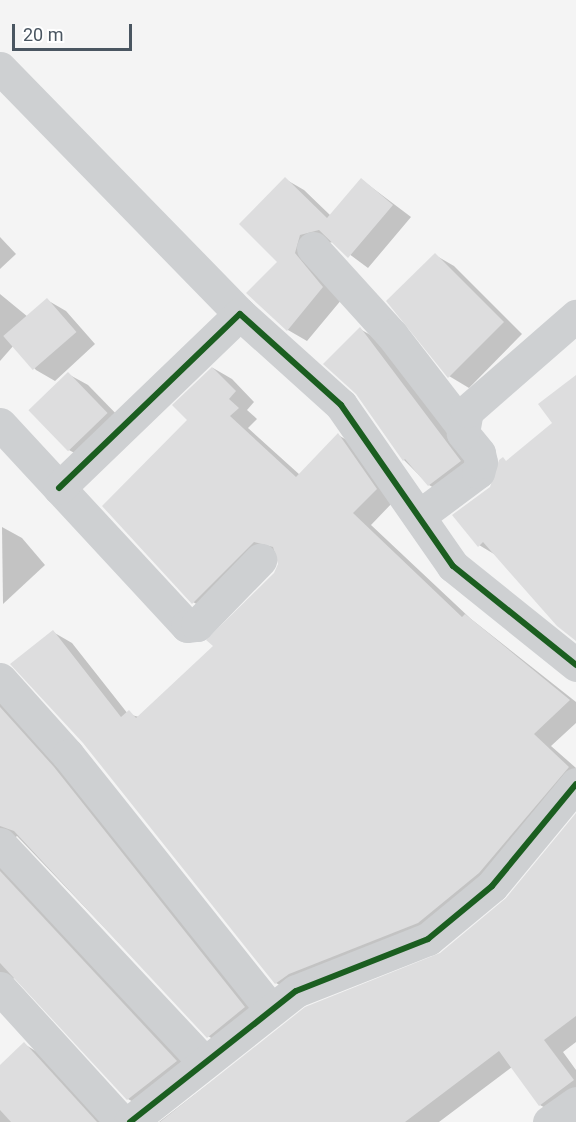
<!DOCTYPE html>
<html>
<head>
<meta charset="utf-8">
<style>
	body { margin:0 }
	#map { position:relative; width:576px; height:1122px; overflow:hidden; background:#f4f4f4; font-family:Roboto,sans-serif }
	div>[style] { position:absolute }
	.shadow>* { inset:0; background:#0003 }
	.building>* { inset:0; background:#ddddde; transform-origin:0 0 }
	.street>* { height:33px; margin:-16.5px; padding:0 16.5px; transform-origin:16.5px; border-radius:16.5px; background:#ced0d2 }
	.cycleway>* { height:6px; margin:-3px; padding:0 3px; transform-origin:3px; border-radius:3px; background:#1b5e20 }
	span { translate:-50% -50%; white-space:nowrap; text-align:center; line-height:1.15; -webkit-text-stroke:6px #fff; paint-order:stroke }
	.scale { position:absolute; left:12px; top:24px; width:120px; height:27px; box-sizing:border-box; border:3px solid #4a5661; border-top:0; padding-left:8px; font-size:18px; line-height:21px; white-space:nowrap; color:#4a5661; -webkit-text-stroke:4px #fff; paint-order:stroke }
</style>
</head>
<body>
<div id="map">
	<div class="shadow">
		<i style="clip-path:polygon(285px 179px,304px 190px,331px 216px,362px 180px,411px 217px,368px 268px,333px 242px,319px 245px,342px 299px,307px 341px,288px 330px,279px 262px)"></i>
		<i style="clip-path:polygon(0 237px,16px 254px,0 269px)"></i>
		<i style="clip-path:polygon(435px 255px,454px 266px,522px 334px,469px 388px,449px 376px)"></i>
		<i style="clip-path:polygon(0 294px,28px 317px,47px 300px,66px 311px,95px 344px,55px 381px,36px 370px,14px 345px,0 361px)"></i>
		<i style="clip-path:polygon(360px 329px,379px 340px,480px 473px,448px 496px,429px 485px,404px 460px)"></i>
		<i style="clip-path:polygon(213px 368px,232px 379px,254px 402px,247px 410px,257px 419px,248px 428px,300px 475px,338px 435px,357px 446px,395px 500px,371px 525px,471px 619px,576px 702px,576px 723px,551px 746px,576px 768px,498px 883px,295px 994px,276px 983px,53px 632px,72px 643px,128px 714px,139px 717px,215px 646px,275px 573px,280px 564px,274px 552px,212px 613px,193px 602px,189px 420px)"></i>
		<i style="clip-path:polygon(68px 374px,88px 385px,126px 424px,89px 461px,69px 450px,31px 411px)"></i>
		<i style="clip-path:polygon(576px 377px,576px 639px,499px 557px,479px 545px,491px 487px,507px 462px,554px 424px)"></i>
		<i style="clip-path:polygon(2px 527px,22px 538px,45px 565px,3px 604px)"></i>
		<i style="clip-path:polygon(0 696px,264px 1019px,227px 1048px,208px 1036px,17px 836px,1px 849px,196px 1073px,148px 1110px,128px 1099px,20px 980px,14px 978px,0 990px)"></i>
		<i style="clip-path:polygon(576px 816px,576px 1042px,563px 1052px,576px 1070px,576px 1103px,560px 1116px,540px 1105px,512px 1067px,439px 1122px,159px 1122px,306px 1009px,441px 955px,508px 899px)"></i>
		<i style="clip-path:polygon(24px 1044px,44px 1056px,104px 1122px,0 1122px,0 1067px)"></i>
	</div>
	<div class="building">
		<i style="clip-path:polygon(285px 177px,327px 218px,361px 178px,393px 205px,348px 258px,319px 230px,300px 235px,295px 253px,323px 287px,287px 331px,246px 293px,277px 262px,239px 224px)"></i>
		<i style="clip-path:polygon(435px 253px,504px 322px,448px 378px,386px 301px)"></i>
		<i style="left:47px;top:298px;width:45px;height:58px;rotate:49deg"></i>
		<i style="clip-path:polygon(360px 327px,461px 461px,428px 486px,405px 459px,403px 461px,356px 394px,323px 364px)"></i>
		<i style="clip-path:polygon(212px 367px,236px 391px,229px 399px,239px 408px,230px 416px,296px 477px,338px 433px,377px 489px,353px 513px,462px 617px,465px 614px,570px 700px,534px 734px,569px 767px,479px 873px,418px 923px,289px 974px,275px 984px,83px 743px,10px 664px,53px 630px,121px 717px,129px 710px,136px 718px,213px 646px,206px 640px,274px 573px,278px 564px,273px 547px,254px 542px,192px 604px,102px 506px,187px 420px,172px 405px)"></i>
		<i style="left:68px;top:372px;width:57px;height:55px;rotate:46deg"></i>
		<i style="clip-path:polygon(576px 375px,576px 641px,557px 626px,483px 542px,478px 547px,452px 515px,490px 487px,499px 460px,503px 457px,506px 461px,552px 423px,538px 404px)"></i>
		<i style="clip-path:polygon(0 707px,54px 767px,245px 1007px,207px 1038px,14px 831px,0 826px)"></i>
		<i style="clip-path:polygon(576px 813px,576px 1016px,544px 1040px,574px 1080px,539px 1106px,499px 1051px,405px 1122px,160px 1122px,305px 1007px,440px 953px,506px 898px)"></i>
		<i style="clip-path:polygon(0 871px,177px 1061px,127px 1100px,0 963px)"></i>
		<i style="clip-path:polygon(24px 1042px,97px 1122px,11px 1122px,0 1110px,0 1065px)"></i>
	</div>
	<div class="street">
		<i style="left:0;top:68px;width:344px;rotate:45.7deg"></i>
		<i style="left:313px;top:248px;width:118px;rotate:47.8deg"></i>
		<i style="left:392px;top:335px;width:115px;rotate:52.4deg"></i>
		<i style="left:0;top:424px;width:275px;rotate:47.2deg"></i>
		<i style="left:187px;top:626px;width:10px;rotate:-6deg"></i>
		<i style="left:197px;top:625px;width:91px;rotate:-45.9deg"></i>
		<i style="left:59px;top:488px;width:251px;rotate:-43.9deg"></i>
		<i style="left:240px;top:314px;width:136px;rotate:42deg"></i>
		<i style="left:341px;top:405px;width:196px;rotate:55.2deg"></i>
		<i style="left:453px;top:566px;width:158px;rotate:38.8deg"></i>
		<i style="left:419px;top:516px;width:74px;rotate:-36.7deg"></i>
		<i style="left:478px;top:472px;width:10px;rotate:-73deg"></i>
		<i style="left:481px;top:462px;width:9px;rotate:-103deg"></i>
		<i style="left:479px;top:453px;width:26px;rotate:-129deg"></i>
		<i style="left:463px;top:433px;width:22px;rotate:-80deg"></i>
		<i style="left:467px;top:411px;width:145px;rotate:-41.1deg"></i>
		<i style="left:0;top:679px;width:102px;rotate:48.2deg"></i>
		<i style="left:68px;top:755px;width:325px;rotate:51.4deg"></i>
		<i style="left:0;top:844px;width:299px;rotate:46.9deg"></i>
		<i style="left:0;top:988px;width:181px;rotate:47.7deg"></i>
		<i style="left:130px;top:1122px;width:211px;rotate:-38.3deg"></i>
		<i style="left:296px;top:991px;width:142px;rotate:-21.5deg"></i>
		<i style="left:428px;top:939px;width:83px;rotate:-39.6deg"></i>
		<i style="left:492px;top:886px;width:132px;rotate:-50.5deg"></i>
		<i style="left:549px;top:1122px;width:33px;rotate:-35deg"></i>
	</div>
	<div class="cycleway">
		<i style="left:59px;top:488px;width:251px;rotate:-43.9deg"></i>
		<i style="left:240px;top:314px;width:136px;rotate:42deg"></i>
		<i style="left:341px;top:405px;width:196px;rotate:55.2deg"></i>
		<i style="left:453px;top:566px;width:158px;rotate:38.8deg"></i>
		<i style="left:130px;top:1122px;width:211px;rotate:-38.3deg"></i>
		<i style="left:296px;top:991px;width:142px;rotate:-21.5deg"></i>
		<i style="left:428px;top:939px;width:83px;rotate:-39.6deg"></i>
		<i style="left:492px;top:886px;width:132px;rotate:-50.5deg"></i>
	</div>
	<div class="scale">20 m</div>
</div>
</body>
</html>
